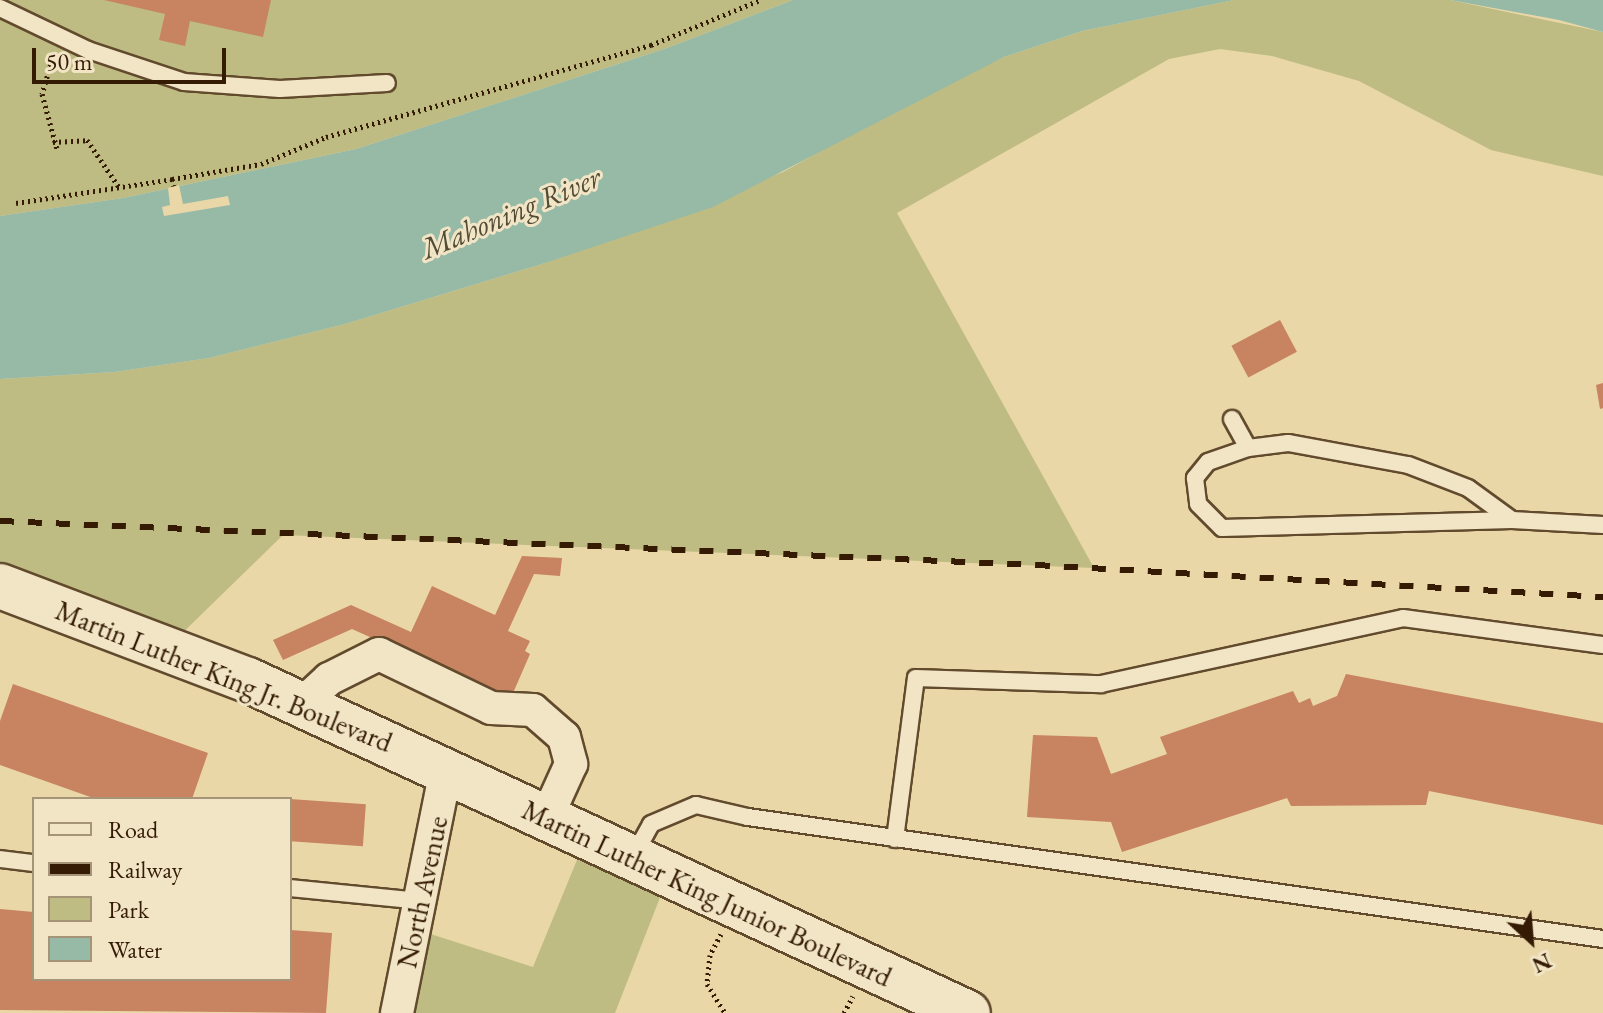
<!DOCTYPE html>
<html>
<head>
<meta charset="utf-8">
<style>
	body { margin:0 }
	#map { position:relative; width:1603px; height:1013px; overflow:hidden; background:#e9d7a8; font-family:"EB Garamond",serif }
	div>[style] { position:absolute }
	.green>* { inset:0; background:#bebc83 }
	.water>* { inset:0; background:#97baa7 }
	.pier>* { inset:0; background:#e9d7a8 }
	.building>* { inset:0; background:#c88360; transform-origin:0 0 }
	.path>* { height:5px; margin-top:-2.5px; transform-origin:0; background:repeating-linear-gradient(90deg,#351b04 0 2px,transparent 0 6px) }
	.roads { filter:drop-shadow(2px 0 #624a2d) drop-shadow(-2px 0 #624a2d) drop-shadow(0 2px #624a2d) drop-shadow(0 -2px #624a2d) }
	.lane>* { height:16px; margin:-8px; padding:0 8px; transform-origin:8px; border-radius:8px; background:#f1e5c6 }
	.street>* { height:32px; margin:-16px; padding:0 16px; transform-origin:16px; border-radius:16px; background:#f1e5c6 }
	.secondary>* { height:44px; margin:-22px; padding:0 22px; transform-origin:22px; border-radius:22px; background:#f1e5c6 }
	.rail>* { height:6px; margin-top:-3px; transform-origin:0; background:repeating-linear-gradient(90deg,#351b04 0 14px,transparent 0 28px) }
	span { translate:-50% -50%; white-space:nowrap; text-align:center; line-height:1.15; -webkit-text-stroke:6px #f1e5c6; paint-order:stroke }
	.street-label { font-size:28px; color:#351b04 }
	.water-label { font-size:30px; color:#524b35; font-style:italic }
	.legend { position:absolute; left:32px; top:797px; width:260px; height:184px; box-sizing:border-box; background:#f1e5c6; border:2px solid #a69478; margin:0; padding:10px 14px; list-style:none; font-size:24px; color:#351b04 }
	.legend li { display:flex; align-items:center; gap:16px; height:40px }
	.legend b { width:40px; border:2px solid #a69478 }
	.north { position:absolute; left:1491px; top:901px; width:80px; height:80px; -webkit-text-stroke:6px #f1e5c6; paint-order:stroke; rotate:154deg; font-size:22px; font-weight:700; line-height:32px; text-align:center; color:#351b04 }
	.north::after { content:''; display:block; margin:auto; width:28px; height:36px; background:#351b04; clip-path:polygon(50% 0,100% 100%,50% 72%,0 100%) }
	.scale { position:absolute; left:32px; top:48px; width:194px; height:36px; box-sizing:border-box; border:4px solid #351b04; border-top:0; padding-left:10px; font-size:24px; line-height:28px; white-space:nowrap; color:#351b04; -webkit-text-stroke:6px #f1e5c6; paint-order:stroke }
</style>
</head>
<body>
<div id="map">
	<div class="green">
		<i style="clip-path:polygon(0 0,793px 0,667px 48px,356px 149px,123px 198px,0 216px)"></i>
		<i style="clip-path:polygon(1234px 0,1450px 0,1603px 32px,1603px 176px,1491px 150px,1359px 81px,1272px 56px,1220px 49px,1169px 59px,897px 213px,1094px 568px,283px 535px,167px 648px,0 586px,0 379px,115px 372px,209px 358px,345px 324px,542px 264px,783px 172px,922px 95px,1004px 57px,1082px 31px)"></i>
		<i style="clip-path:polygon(586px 838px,668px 877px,615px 1013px,397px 1013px,415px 929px,533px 967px)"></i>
	</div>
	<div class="water">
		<i style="clip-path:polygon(793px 0,1234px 0,1082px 31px,1004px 57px,713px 207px,542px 264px,345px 324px,209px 358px,115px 372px,0 379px,0 216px,123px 198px,356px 149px,667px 48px)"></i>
		<i style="clip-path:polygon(1450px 0,1603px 0,1603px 32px,1559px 20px)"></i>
	</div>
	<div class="pier">
		<i style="clip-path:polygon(179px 185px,183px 204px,228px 196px,230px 205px,164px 216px,162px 207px,170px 205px,168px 188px)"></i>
	</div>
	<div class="building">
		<i style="clip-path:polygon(104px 0,271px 0,263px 37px,190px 21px,185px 46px,159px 40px,165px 14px)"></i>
		<i style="left:1280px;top:320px;width:36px;height:55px;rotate:62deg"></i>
		<i style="clip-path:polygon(1603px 383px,1603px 408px,1600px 409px,1596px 385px)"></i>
		<i style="clip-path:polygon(522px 556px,562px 558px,560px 576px,534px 574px,508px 631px,530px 641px,525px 651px,530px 654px,510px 700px,352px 629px,283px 660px,273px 640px,351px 605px,411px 632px,432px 586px,495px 615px)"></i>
		<i style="clip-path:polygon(1346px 674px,1603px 723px,1603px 825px,1429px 791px,1426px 805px,1291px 806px,1287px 798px,1122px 852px,1111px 822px,1027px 817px,1033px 735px,1097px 737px,1111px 774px,1167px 754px,1160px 737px,1293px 691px,1299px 703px,1310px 698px,1313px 706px,1337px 696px)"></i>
		<i style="clip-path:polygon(13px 684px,208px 753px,192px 799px,96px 799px,0 765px,0 721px)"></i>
		<i style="left:290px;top:799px;width:76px;height:42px;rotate:4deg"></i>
		<i style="clip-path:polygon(0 909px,34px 912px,34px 979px,290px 979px,290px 930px,332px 933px,326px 1013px,0 1010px)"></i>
	</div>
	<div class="path">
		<i style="left:54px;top:53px;width:43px;rotate:106.3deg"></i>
		<i style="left:42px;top:94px;width:57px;rotate:74.7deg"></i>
		<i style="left:53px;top:142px;width:34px;rotate:-3deg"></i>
		<i style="left:87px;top:140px;width:57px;rotate:55.8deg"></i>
		<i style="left:172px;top:179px;width:90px;rotate:-9.6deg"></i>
		<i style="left:261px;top:164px;width:70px;rotate:-22.6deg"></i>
		<i style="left:326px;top:137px;width:338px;rotate:-15.8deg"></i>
		<i style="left:651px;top:45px;width:118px;rotate:-22.4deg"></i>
		<i style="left:16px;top:203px;width:158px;rotate:-8.7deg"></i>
		<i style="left:172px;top:179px;width:7px;rotate:74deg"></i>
		<i style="left:721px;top:934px;width:24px;rotate:118deg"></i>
		<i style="left:710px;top:955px;width:29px;rotate:96deg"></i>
		<i style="left:707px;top:984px;width:34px;rotate:58deg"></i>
		<i style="left:844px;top:1013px;width:19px;rotate:-62deg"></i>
	</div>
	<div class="roads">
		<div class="lane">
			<i style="left:0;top:8px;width:98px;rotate:25.5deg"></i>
			<i style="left:88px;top:50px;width:101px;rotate:18.4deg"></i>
			<i style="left:184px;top:82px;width:96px;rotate:4.2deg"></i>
			<i style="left:280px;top:89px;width:107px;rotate:-3.2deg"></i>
			<i style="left:1232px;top:419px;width:33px;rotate:61deg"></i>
			<i style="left:1512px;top:520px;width:54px;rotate:-144deg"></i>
			<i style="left:1468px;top:488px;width:64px;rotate:-159deg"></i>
			<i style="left:1408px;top:465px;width:122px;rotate:-169.6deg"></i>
			<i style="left:1288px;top:443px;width:40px;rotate:172.9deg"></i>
			<i style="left:1248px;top:448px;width:42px;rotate:160.7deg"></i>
			<i style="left:1208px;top:462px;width:21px;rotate:129deg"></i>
			<i style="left:1195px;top:478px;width:26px;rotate:83deg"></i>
			<i style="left:1198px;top:504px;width:34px;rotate:45deg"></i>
			<i style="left:1222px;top:528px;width:290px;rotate:-1.6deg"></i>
			<i style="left:1512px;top:520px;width:91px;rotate:3.1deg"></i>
			<i style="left:895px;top:839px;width:162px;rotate:-82.6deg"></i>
			<i style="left:916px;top:678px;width:185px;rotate:1.9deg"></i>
			<i style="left:1101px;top:684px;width:309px;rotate:-12.3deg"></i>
			<i style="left:1403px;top:618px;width:202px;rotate:7.7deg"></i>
			<i style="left:634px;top:855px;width:35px;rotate:-61deg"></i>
			<i style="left:651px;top:824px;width:49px;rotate:-22.9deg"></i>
			<i style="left:696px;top:805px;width:53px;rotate:13deg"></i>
			<i style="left:748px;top:817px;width:864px;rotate:8.12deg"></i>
			<i style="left:0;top:859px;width:34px;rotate:7deg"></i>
			<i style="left:290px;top:888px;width:132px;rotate:5.7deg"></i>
		</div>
		<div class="street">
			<i style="left:301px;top:705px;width:38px;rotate:-43deg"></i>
			<i style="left:329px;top:679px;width:56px;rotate:-26.6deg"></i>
			<i style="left:379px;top:654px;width:124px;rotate:25.7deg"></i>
			<i style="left:491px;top:708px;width:42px;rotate:2.7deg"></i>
			<i style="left:533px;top:710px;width:41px;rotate:41.1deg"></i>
			<i style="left:564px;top:737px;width:28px;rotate:75deg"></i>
			<i style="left:571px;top:764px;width:60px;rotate:114.4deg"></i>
			<i style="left:397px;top:1013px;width:247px;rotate:-78.6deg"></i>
		</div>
		<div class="secondary">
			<i style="left:0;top:586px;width:265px;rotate:20.8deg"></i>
			<i style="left:248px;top:680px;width:793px;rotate:24.82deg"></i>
		</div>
	</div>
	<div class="rail">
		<i style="left:0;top:521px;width:1037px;rotate:2.43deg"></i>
		<i style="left:1036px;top:565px;width:568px;rotate:3.23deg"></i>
	</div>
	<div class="street-label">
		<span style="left:224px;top:676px;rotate:22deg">Martin Luther King Jr. Boulevard</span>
		<span style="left:422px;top:892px;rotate:-78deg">North Avenue</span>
		<span style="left:707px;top:893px;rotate:25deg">Martin Luther King Junior Boulevard</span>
	</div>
	<div class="water-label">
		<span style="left:511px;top:213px;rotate:-23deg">Mahoning River</span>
	</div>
	<ul class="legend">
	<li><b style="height:10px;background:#f1e5c6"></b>Road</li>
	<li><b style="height:10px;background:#351b04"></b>Railway</li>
	<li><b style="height:22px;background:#bebc83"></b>Park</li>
	<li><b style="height:22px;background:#97baa7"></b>Water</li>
	</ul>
	<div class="north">N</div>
	<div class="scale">50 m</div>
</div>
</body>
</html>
